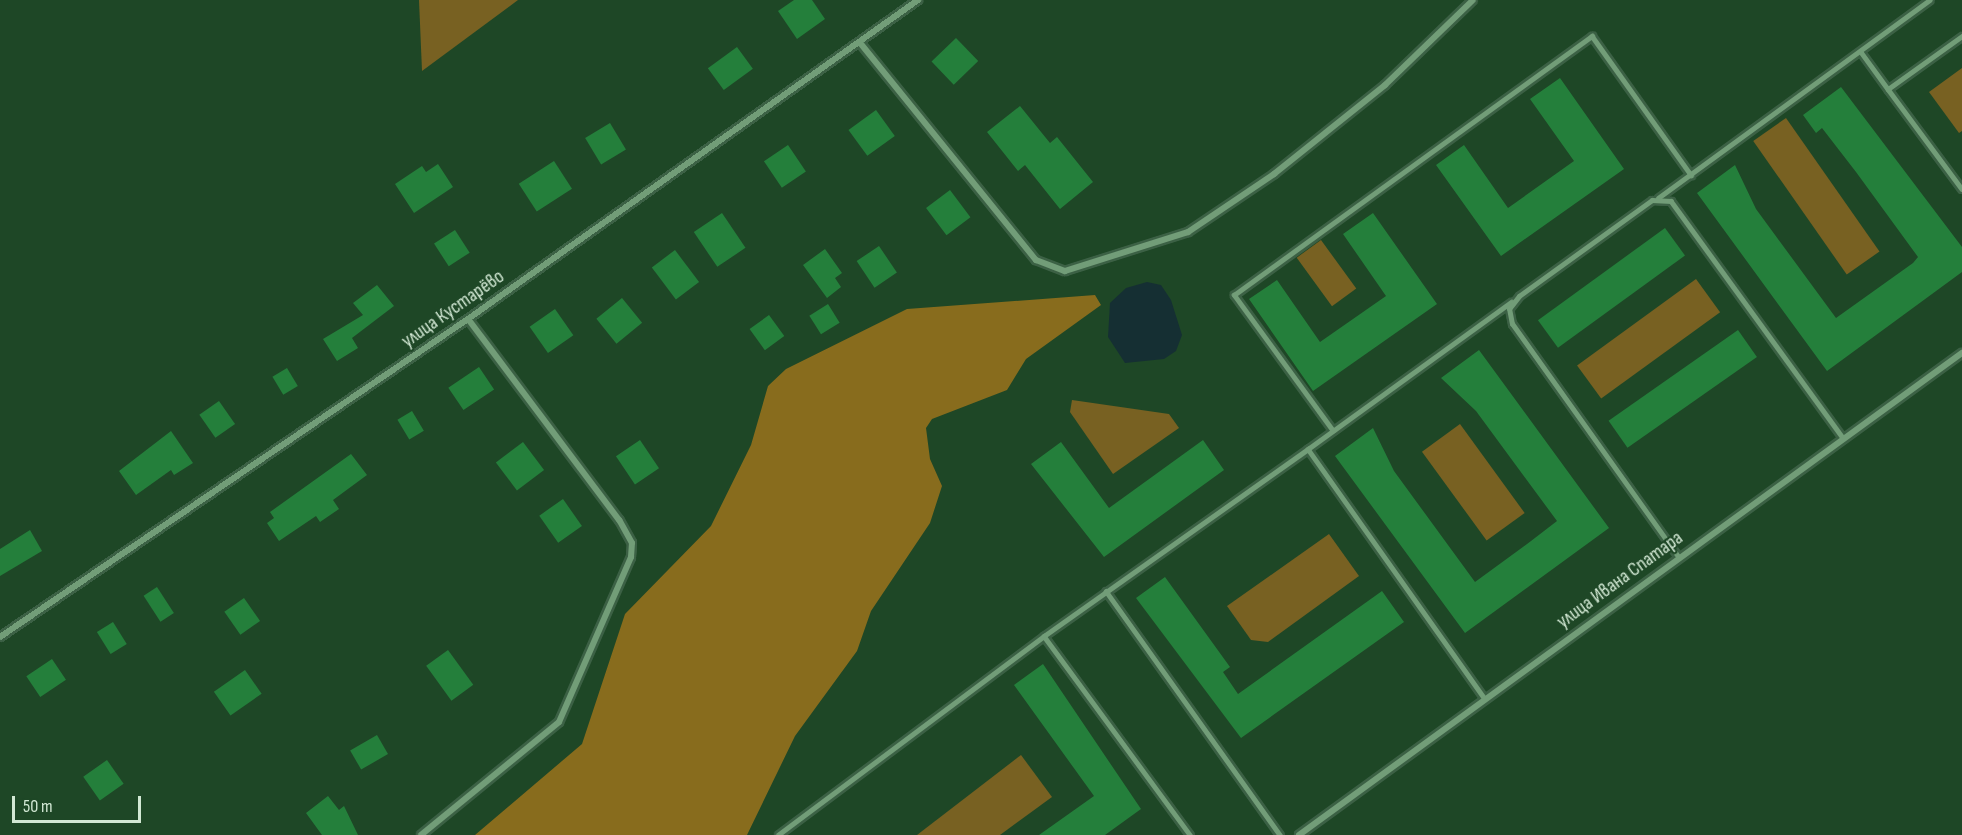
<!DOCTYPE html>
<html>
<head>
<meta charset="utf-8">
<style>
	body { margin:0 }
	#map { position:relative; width:1962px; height:835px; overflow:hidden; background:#1e4726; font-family:"Sofia Sans Condensed",sans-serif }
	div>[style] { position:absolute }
	.green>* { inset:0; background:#786122; transform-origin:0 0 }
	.forest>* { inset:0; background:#886c1d }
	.water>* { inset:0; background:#152f33 }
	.building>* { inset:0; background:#247f3b; transform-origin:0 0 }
	.roads { filter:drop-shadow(2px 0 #3c6145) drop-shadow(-2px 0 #3c6145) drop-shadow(0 2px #3c6145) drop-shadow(0 -2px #3c6145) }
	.service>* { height:4.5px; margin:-2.25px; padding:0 2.25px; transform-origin:2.25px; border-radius:2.25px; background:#729d78 }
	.minor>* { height:6px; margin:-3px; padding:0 3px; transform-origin:3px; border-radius:3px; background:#729d78 }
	span { translate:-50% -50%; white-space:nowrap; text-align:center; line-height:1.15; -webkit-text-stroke:4.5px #1e4726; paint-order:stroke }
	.street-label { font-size:20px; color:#d2e8d4 }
	.scale { position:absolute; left:12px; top:796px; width:129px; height:27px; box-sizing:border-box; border:3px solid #d2e8d4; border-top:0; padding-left:8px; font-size:18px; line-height:21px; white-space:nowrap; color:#d2e8d4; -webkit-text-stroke:4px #1e4726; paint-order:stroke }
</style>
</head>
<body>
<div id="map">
	<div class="green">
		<i style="clip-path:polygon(419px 0,518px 0,422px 71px)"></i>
		<i style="clip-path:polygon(1962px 68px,1962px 131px,1959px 133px,1929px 92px)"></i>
		<i style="left:1786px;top:118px;width:163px;height:40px;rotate:55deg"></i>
		<i style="left:1321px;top:240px;width:60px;height:30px;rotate:54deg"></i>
		<i style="left:1696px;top:279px;width:41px;height:147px;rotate:54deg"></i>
		<i style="clip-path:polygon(1072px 400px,1169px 414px,1179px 428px,1113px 474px,1070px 412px)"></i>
		<i style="left:1460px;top:424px;width:110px;height:47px;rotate:54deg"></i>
		<i style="clip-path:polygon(1329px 534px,1359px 576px,1268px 642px,1251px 640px,1227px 606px)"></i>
		<i style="clip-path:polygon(1021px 755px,1052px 797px,1000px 835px,917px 835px)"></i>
	</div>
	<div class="forest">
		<i style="clip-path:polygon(1095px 295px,1101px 305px,1026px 359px,1007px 390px,932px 419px,926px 428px,930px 459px,942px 486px,930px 523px,871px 611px,857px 651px,795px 736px,747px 835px,475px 835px,582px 744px,625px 614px,711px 526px,751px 445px,768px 386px,786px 369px,907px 309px)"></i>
	</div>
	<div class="water">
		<i style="clip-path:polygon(1147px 282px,1161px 285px,1171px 300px,1182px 335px,1176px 351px,1164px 359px,1125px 363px,1108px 337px,1110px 303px,1126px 288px)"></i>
	</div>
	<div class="building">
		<i style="clip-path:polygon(794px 0,812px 0,825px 19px,797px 39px,778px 11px)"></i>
		<i style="left:956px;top:38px;width:32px;height:34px;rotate:46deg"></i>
		<i style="left:737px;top:47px;width:27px;height:36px;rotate:54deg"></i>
		<i style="clip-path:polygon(1560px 78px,1624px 169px,1501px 256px,1436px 165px,1464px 145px,1508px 208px,1574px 161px,1530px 99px)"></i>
		<i style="clip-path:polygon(1841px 87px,1962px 247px,1962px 272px,1827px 371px,1697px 193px,1735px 165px,1756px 209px,1836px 318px,1913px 263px,1918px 257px,1856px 172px,1822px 128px,1816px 133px,1803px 115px)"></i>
		<i style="clip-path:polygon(1020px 106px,1050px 143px,1057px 137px,1093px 182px,1060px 209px,1025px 165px,1018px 171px,987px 132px)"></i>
		<i style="left:876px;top:110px;width:32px;height:34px;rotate:54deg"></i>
		<i style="left:610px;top:123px;width:31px;height:29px;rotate:59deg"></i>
		<i style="left:788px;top:145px;width:32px;height:29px;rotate:56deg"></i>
		<i style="left:554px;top:161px;width:33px;height:42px;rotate:57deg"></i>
		<i style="clip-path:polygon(438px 164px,453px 187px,414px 213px,395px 184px,422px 166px,426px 172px)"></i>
		<i style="left:950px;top:190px;width:34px;height:30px;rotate:53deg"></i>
		<i style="left:722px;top:213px;width:42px;height:34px;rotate:56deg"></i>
		<i style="clip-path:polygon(1373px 213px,1437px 304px,1313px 391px,1249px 299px,1277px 280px,1320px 342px,1386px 296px,1343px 234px)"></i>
		<i style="left:1665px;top:228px;width:34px;height:157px;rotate:54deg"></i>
		<i style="left:455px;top:230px;width:27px;height:25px;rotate:57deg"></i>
		<i style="left:879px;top:246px;width:32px;height:27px;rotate:56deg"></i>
		<i style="clip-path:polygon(825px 249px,842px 273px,835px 278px,841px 287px,827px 298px,803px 265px)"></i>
		<i style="left:675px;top:250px;width:40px;height:29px;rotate:53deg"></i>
		<i style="clip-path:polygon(377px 285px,394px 306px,352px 338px,358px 348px,337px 361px,323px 339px,363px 315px,353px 303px)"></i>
		<i style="left:622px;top:298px;width:32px;height:33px;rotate:51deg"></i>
		<i style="left:828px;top:304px;width:22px;height:22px;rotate:58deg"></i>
		<i style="left:555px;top:309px;width:32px;height:31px;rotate:55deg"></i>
		<i style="left:769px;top:315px;width:26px;height:24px;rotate:54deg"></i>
		<i style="left:1738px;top:330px;width:33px;height:158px;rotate:55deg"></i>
		<i style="clip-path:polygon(1479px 350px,1609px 528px,1465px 633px,1335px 456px,1373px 428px,1394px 471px,1475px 582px,1531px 541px,1557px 521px,1476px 411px,1441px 378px)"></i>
		<i style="left:479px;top:367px;width:27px;height:37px;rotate:56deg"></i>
		<i style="left:287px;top:368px;width:21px;height:17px;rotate:59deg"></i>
		<i style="left:219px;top:401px;width:28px;height:24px;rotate:55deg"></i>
		<i style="left:412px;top:411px;width:23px;height:17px;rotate:59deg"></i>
		<i style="clip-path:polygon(171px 431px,193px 463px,174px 475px,171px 470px,136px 495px,119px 471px)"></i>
		<i style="left:640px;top:440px;width:34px;height:29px;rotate:56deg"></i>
		<i style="clip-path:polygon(1203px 440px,1224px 470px,1104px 557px,1031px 464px,1061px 442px,1109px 508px)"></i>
		<i style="left:523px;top:442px;width:35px;height:34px;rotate:53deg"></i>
		<i style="clip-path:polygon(351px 454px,367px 475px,333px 500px,339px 509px,320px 522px,316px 516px,279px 541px,267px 523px,274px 518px,270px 512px)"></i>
		<i style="left:563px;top:499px;width:33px;height:29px;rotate:55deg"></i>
		<i style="clip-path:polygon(30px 530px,42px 551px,0 576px,0 549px)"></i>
		<i style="clip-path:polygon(1165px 577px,1230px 667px,1223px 672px,1238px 694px,1382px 591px,1404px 622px,1241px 738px,1136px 598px)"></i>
		<i style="left:157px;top:587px;width:31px;height:16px;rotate:57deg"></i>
		<i style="left:244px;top:598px;width:28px;height:24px;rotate:55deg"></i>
		<i style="left:113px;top:622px;width:26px;height:19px;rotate:58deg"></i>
		<i style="left:448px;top:650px;width:43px;height:27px;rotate:54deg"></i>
		<i style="left:52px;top:659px;width:25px;height:31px;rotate:56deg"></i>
		<i style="clip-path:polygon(1043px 664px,1141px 809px,1105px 835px,1039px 835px,1094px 796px,1014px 685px)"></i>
		<i style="left:245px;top:670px;width:29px;height:38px;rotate:55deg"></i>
		<i style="left:377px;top:735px;width:22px;height:31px;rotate:60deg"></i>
		<i style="left:107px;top:760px;width:29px;height:29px;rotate:55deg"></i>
		<i style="clip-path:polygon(328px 796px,339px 810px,344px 806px,358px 835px,322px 835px,306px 813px)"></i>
	</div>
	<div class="roads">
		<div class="service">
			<i style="left:1861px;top:52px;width:46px;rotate:53.9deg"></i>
			<i style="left:1888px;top:89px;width:91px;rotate:-35.6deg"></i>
			<i style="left:1888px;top:89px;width:124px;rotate:53.5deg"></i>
			<i style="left:1658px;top:198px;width:336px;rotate:-36.1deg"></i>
			<i style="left:1333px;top:431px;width:168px;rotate:-126.1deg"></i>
			<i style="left:1234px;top:295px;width:442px;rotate:-35.9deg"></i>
			<i style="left:1592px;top:36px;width:171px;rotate:54.5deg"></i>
			<i style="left:1308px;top:449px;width:251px;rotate:-35.9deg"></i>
			<i style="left:1679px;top:558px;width:287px;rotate:-125.5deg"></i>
			<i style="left:1512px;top:324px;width:15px;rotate:-101deg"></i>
			<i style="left:1509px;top:309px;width:16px;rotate:-52deg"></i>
			<i style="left:1519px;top:296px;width:164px;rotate:-35.8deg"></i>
			<i style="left:1652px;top:200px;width:19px;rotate:3deg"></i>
			<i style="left:1671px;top:201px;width:293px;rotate:54deg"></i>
			<i style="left:1106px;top:591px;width:300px;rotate:54.5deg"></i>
			<i style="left:1044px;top:636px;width:247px;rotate:53.7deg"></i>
			<i style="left:778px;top:835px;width:332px;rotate:-36.8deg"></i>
			<i style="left:1044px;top:636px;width:324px;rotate:-35.3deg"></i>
			<i style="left:1308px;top:449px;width:306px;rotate:54.7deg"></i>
		</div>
		<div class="minor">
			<i style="left:861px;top:44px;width:278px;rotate:51deg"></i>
			<i style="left:1036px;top:260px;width:31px;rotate:21deg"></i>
			<i style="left:1065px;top:271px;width:129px;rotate:-17.6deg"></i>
			<i style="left:1188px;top:232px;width:104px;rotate:-34deg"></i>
			<i style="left:1274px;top:174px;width:142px;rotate:-38.7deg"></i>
			<i style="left:1385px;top:85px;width:122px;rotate:-44deg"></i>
			<i style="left:0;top:637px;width:566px;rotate:-34.2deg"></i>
			<i style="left:468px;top:319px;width:552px;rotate:-35.33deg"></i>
			<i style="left:421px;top:835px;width:178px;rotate:-39.3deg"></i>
			<i style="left:559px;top:722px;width:180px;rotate:-66.4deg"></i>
			<i style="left:631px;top:557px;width:14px;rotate:-86deg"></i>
			<i style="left:632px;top:543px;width:26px;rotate:-119deg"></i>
			<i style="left:619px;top:520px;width:251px;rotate:-126.9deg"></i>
			<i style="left:1299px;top:835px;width:820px;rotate:-36.02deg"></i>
		</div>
	</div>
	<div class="street-label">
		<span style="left:453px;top:309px;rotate:-35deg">улица Кустарёво</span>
		<span style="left:1620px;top:580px;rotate:-36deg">улица Ивана Спатара</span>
	</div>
	<div class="scale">50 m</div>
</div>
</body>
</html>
